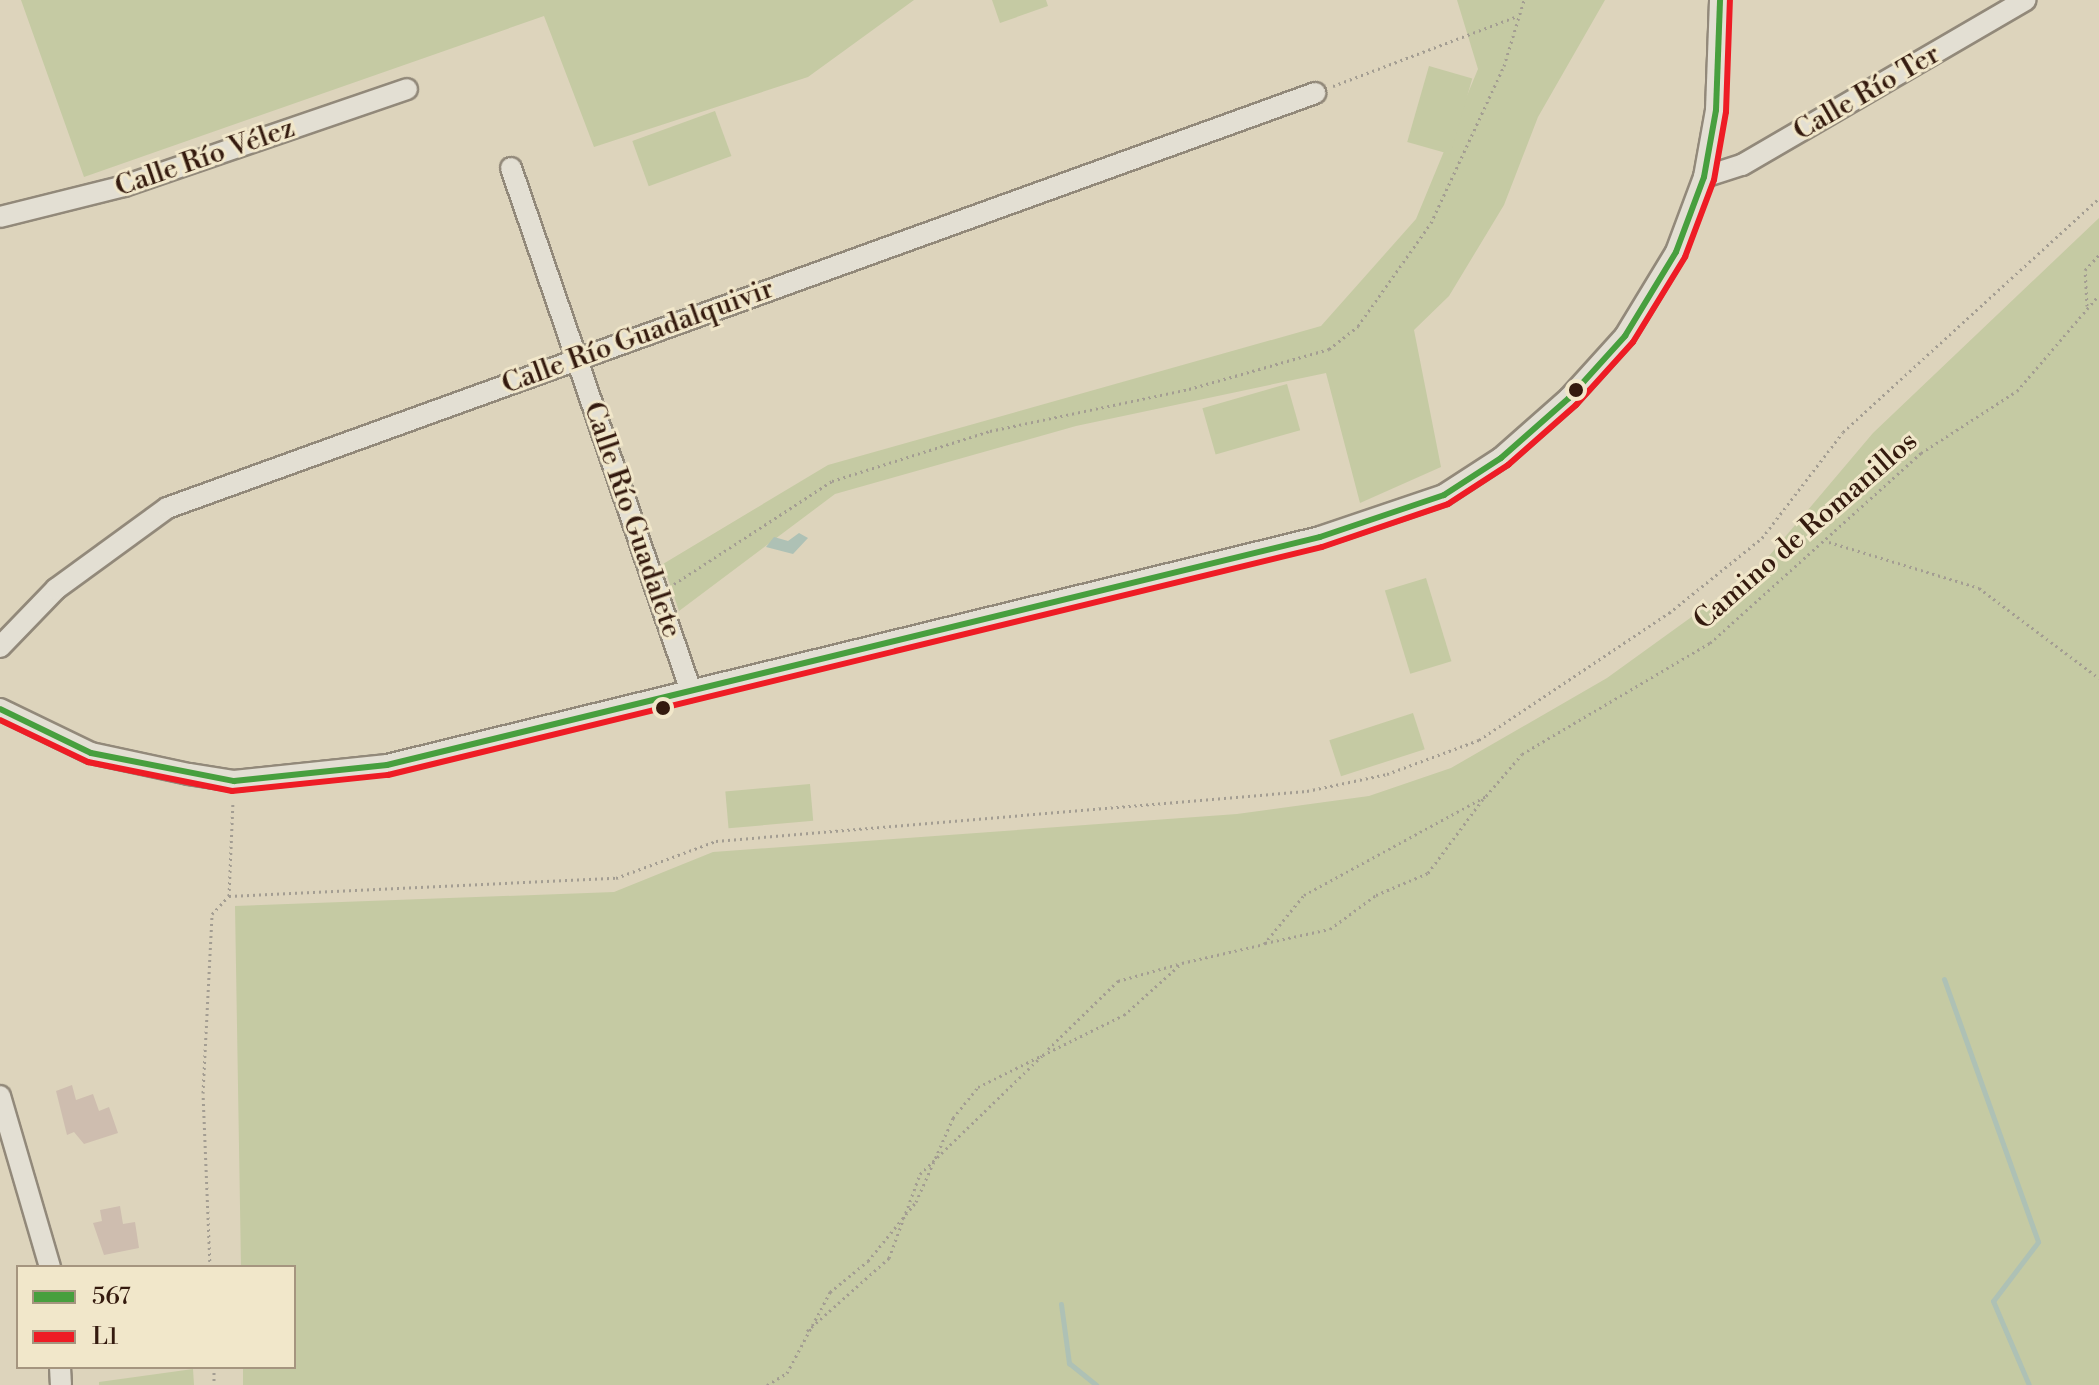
<!DOCTYPE html>
<html>
<head>
<meta charset="utf-8">
<style>
	body { margin:0 }
	#map { position:relative; width:2099px; height:1385px; overflow:hidden; background:#ddd4bc; font-family:"Libre Bodoni",serif }
	div>[style] { position:absolute }
	.green>* { inset:0; background:#c5caa3; transform-origin:0 0 }
	.water>* { inset:0; background:#aec1b5 }
	.stream>* { height:5px; margin:-2.5px; padding:0 2.5px; transform-origin:2.5px; border-radius:2.5px; background:#aec1b5 }
	.building>* { inset:0; background:#cebdaf }
	.path>* { height:3px; margin-top:-1.5px; transform-origin:0; background:repeating-linear-gradient(90deg,#a39d92 0 2px,transparent 0 6px) }
	.roads { filter:drop-shadow(2px 0 #92897a) drop-shadow(-2px 0 #92897a) drop-shadow(0 2px #92897a) drop-shadow(0 -2px #92897a) }
	.minor>* { height:20px; margin:-10px; padding:0 10px; transform-origin:10px; border-radius:10px; background:#e3dfd3 }
	.bus-1>* { height:6px; margin:-3px; padding:0 3px; transform-origin:3px; border-radius:3px; background:#479f3e }
	.bus-2>* { height:6px; margin:-3px; padding:0 3px; transform-origin:3px; border-radius:3px; background:#ee1c25 }
	.dots>* { width:22px; height:22px; translate:-50% -50%; box-sizing:border-box; border:4px solid #f1e7ca; border-radius:50% }
	span { translate:-50% -50%; white-space:nowrap; text-align:center; line-height:1.15; -webkit-text-stroke:6px #f1e7ca; paint-order:stroke }
	.street-label { font-size:28px; color:#341a0e }
	.legend { position:absolute; left:16px; top:1265px; width:280px; height:104px; box-sizing:border-box; background:#f1e7ca; border:2px solid #a5957f; margin:0; padding:10px 14px; list-style:none; font-size:24px; color:#341a0e }
	.legend li { display:flex; align-items:center; gap:16px; height:40px }
	.legend b { width:40px; border:2px solid #a5957f }
</style>
</head>
<body>
<div id="map">
	<div class="green">
		<i style="clip-path:polygon(21px 0,914px 0,808px 77px,594px 147px,544px 16px,84px 177px)"></i>
		<i style="clip-path:polygon(992px 0,1046px 0,1048px 6px,1000px 23px)"></i>
		<i style="clip-path:polygon(1457px 0,1605px 0,1538px 117px,1504px 205px,1449px 296px,1414px 330px,1441px 467px,1360px 503px,1326px 373px,1076px 426px,835px 494px,679px 611px,663px 564px,828px 465px,1321px 326px,1416px 219px,1478px 69px)"></i>
		<i style="left:1429px;top:66px;width:45px;height:79px;rotate:16deg"></i>
		<i style="left:715px;top:111px;width:48px;height:88px;rotate:70deg"></i>
		<i style="clip-path:polygon(2099px 218px,2099px 1385px,243px 1385px,243px 1367px,294px 1367px,294px 1267px,241px 1267px,235px 906px,614px 892px,713px 852px,1237px 814px,1369px 796px,1451px 768px,1607px 678px,1758px 569px,1873px 433px)"></i>
		<i style="left:1287px;top:384px;width:48px;height:88px;rotate:74deg"></i>
		<i style="left:1426px;top:578px;width:87px;height:43px;rotate:73deg"></i>
		<i style="left:1413px;top:713px;width:38px;height:88px;rotate:72deg"></i>
		<i style="left:810px;top:784px;width:37px;height:85px;rotate:85deg"></i>
		<i style="clip-path:polygon(193px 1369px,194px 1385px,99px 1385px,99px 1382px)"></i>
	</div>
	<div class="water">
		<i style="clip-path:polygon(799px 533px,808px 538px,793px 554px,766px 547px,774px 537px,788px 541px)"></i>
	</div>
	<div class="stream">
		<i style="left:1944px;top:979px;width:279px;rotate:70.3deg"></i>
		<i style="left:2038px;top:1242px;width:74px;rotate:127.3deg"></i>
		<i style="left:1993px;top:1301px;width:91px;rotate:66.8deg"></i>
		<i style="left:1061px;top:1304px;width:60px;rotate:82.3deg"></i>
		<i style="left:1069px;top:1363px;width:35px;rotate:39deg"></i>
	</div>
	<div class="building">
		<i style="clip-path:polygon(72px 1085px,76px 1100px,93px 1094px,99px 1111px,109px 1107px,118px 1133px,84px 1144px,74px 1132px,67px 1135px,56px 1091px)"></i>
		<i style="clip-path:polygon(120px 1206px,123px 1224px,135px 1222px,139px 1248px,104px 1255px,93px 1223px,102px 1221px,100px 1210px)"></i>
	</div>
	<div class="path">
		<i style="left:1333px;top:86px;width:197px;rotate:-20.8deg"></i>
		<i style="left:2087px;top:306px;width:36px;rotate:-93deg"></i>
		<i style="left:2085px;top:270px;width:21px;rotate:-47deg"></i>
		<i style="left:1829px;top:542px;width:157px;rotate:17deg"></i>
		<i style="left:1979px;top:588px;width:150px;rotate:36.9deg"></i>
		<i style="left:674px;top:584px;width:189px;rotate:-33.1deg"></i>
		<i style="left:832px;top:481px;width:166px;rotate:-17.6deg"></i>
		<i style="left:990px;top:431px;width:203px;rotate:-11.9deg"></i>
		<i style="left:1189px;top:389px;width:146px;rotate:-15.9deg"></i>
		<i style="left:1329px;top:349px;width:37px;rotate:-38deg"></i>
		<i style="left:1358px;top:326px;width:126px;rotate:-54.7deg"></i>
		<i style="left:1431px;top:223px;width:173px;rotate:-65.1deg"></i>
		<i style="left:1504px;top:66px;width:69px;rotate:-73.1deg"></i>
		<i style="left:229px;top:896px;width:387px;rotate:-2.7deg"></i>
		<i style="left:616px;top:878px;width:107px;rotate:-20.3deg"></i>
		<i style="left:716px;top:841px;width:593px;rotate:-4.84deg"></i>
		<i style="left:1307px;top:791px;width:82px;rotate:-12deg"></i>
		<i style="left:1387px;top:774px;width:98px;rotate:-20.3deg"></i>
		<i style="left:1479px;top:740px;width:229px;rotate:-33.8deg"></i>
		<i style="left:1669px;top:613px;width:119px;rotate:-38.9deg"></i>
		<i style="left:1762px;top:538px;width:133px;rotate:-52.6deg"></i>
		<i style="left:1843px;top:432px;width:347px;rotate:-42.4deg"></i>
		<i style="left:1265px;top:943px;width:66px;rotate:-12.2deg"></i>
		<i style="left:1330px;top:929px;width:57px;rotate:-36.5deg"></i>
		<i style="left:1376px;top:895px;width:56px;rotate:-22.9deg"></i>
		<i style="left:1428px;top:873px;width:92px;rotate:-53.4deg"></i>
		<i style="left:1048px;top:1049px;width:98px;rotate:-44.2deg"></i>
		<i style="left:1118px;top:981px;width:62px;rotate:-15.8deg"></i>
		<i style="left:210px;top:1267px;width:174px;rotate:-92.3deg"></i>
		<i style="left:203px;top:1093px;width:179px;rotate:-87.1deg"></i>
		<i style="left:212px;top:914px;width:25px;rotate:-47deg"></i>
		<i style="left:229px;top:896px;width:95px;rotate:-87.6deg"></i>
		<i style="left:807px;top:1331px;width:110px;rotate:-41.7deg"></i>
		<i style="left:889px;top:1258px;width:90px;rotate:-69.7deg"></i>
		<i style="left:920px;top:1174px;width:171px;rotate:-44.1deg"></i>
		<i style="left:214px;top:1367px;width:18px;rotate:90deg"></i>
		<i style="left:767px;top:1385px;width:23px;rotate:-31deg"></i>
		<i style="left:787px;top:1373px;width:92px;rotate:-62deg"></i>
		<i style="left:830px;top:1292px;width:49px;rotate:-39.2deg"></i>
		<i style="left:868px;top:1261px;width:76px;rotate:-50.9deg"></i>
		<i style="left:916px;top:1202px;width:92px;rotate:-66.2deg"></i>
		<i style="left:953px;top:1118px;width:40px;rotate:-51deg"></i>
		<i style="left:978px;top:1087px;width:163px;rotate:-26.3deg"></i>
		<i style="left:1124px;top:1015px;width:78px;rotate:-41.9deg"></i>
		<i style="left:1182px;top:963px;width:84px;rotate:-13deg"></i>
		<i style="left:1264px;top:944px;width:63px;rotate:-50.8deg"></i>
		<i style="left:1304px;top:895px;width:207px;rotate:-28.5deg"></i>
		<i style="left:1486px;top:796px;width:55px;rotate:-49.4deg"></i>
		<i style="left:1522px;top:754px;width:218px;rotate:-30.6deg"></i>
		<i style="left:1710px;top:643px;width:284px;rotate:-42deg"></i>
		<i style="left:1921px;top:453px;width:114px;rotate:-32.9deg"></i>
		<i style="left:2017px;top:391px;width:126px;rotate:-49.5deg"></i>
	</div>
	<div class="roads">
		<div class="minor">
			<i style="left:511px;top:168px;width:553px;rotate:71.01deg"></i>
			<i style="left:1704px;top:177px;width:40px;rotate:-18deg"></i>
			<i style="left:1742px;top:165px;width:328px;rotate:-30.2deg"></i>
			<i style="left:0;top:217px;width:128px;rotate:-14deg"></i>
			<i style="left:124px;top:186px;width:299px;rotate:-18.9deg"></i>
			<i style="left:0;top:647px;width:81px;rotate:-46deg"></i>
			<i style="left:56px;top:589px;width:137px;rotate:-36.1deg"></i>
			<i style="left:167px;top:508px;width:1221px;rotate:-19.87deg"></i>
			<i style="left:0;top:709px;width:101px;rotate:25.8deg"></i>
			<i style="left:91px;top:753px;width:100px;rotate:12.1deg"></i>
			<i style="left:189px;top:774px;width:46px;rotate:8.8deg"></i>
			<i style="left:234px;top:781px;width:154px;rotate:-6deg"></i>
			<i style="left:387px;top:765px;width:960px;rotate:-13.73deg"></i>
			<i style="left:1320px;top:537px;width:131px;rotate:-18.7deg"></i>
			<i style="left:1444px;top:495px;width:68px;rotate:-33deg"></i>
			<i style="left:1501px;top:458px;width:91px;rotate:-41.4deg"></i>
			<i style="left:1569px;top:398px;width:84px;rotate:-47.9deg"></i>
			<i style="left:1625px;top:336px;width:98px;rotate:-58.7deg"></i>
			<i style="left:1676px;top:252px;width:80px;rotate:-69.5deg"></i>
			<i style="left:1704px;top:177px;width:68px;rotate:-79.8deg"></i>
			<i style="left:1716px;top:110px;width:110px;rotate:-87.9deg"></i>
			<i style="left:0;top:1096px;width:178px;rotate:73.7deg"></i>
			<i style="left:60px;top:1367px;width:18px;rotate:87deg"></i>
		</div>
	</div>
	<div class="bus-1">
		<i style="left:0;top:709px;width:101px;rotate:25.8deg"></i>
		<i style="left:91px;top:753px;width:146px;rotate:11.1deg"></i>
		<i style="left:234px;top:781px;width:154px;rotate:-6deg"></i>
		<i style="left:387px;top:765px;width:960px;rotate:-13.73deg"></i>
		<i style="left:1320px;top:537px;width:131px;rotate:-18.7deg"></i>
		<i style="left:1444px;top:495px;width:68px;rotate:-33deg"></i>
		<i style="left:1501px;top:458px;width:91px;rotate:-41.4deg"></i>
		<i style="left:1569px;top:398px;width:84px;rotate:-47.9deg"></i>
		<i style="left:1625px;top:336px;width:98px;rotate:-58.7deg"></i>
		<i style="left:1676px;top:252px;width:80px;rotate:-69.5deg"></i>
		<i style="left:1704px;top:177px;width:68px;rotate:-79.8deg"></i>
		<i style="left:1716px;top:110px;width:110px;rotate:-87.9deg"></i>
	</div>
	<div class="bus-2">
		<i style="left:0;top:720px;width:98px;rotate:25.5deg"></i>
		<i style="left:88px;top:762px;width:147px;rotate:11.4deg"></i>
		<i style="left:232px;top:791px;width:157px;rotate:-5.9deg"></i>
		<i style="left:388px;top:775px;width:961px;rotate:-13.72deg"></i>
		<i style="left:1322px;top:547px;width:133px;rotate:-18.8deg"></i>
		<i style="left:1448px;top:504px;width:72px;rotate:-33deg"></i>
		<i style="left:1508px;top:465px;width:91px;rotate:-41.4deg"></i>
		<i style="left:1576px;top:405px;width:85px;rotate:-47.9deg"></i>
		<i style="left:1633px;top:342px;width:100px;rotate:-58.5deg"></i>
		<i style="left:1685px;top:257px;width:82px;rotate:-69.4deg"></i>
		<i style="left:1714px;top:180px;width:69px;rotate:-80deg"></i>
		<i style="left:1726px;top:112px;width:112px;rotate:-88deg"></i>
	</div>
	<div class="dots">
		<i style="left:1576px;top:390px;background:#341a0e"></i>
		<i style="left:663px;top:708px;background:#341a0e"></i>
	</div>
	<div class="street-label">
		<span style="left:1867px;top:93px;rotate:-30deg">Calle Río Ter</span>
		<span style="left:205px;top:158px;rotate:-19deg">Calle Río Vélez</span>
		<span style="left:638px;top:337px;rotate:-20deg">Calle Río Guadalquivir</span>
		<span style="left:632px;top:520px;rotate:71deg">Calle Río Guadalete</span>
		<span style="left:1806px;top:531px;rotate:-41deg">Camino de Romanillos</span>
	</div>
	<ul class="legend">
	<li><b style="height:10px;background:#479f3e"></b>567</li>
	<li><b style="height:10px;background:#ee1c25"></b>L1</li>
	</ul>
</div>
</body>
</html>
